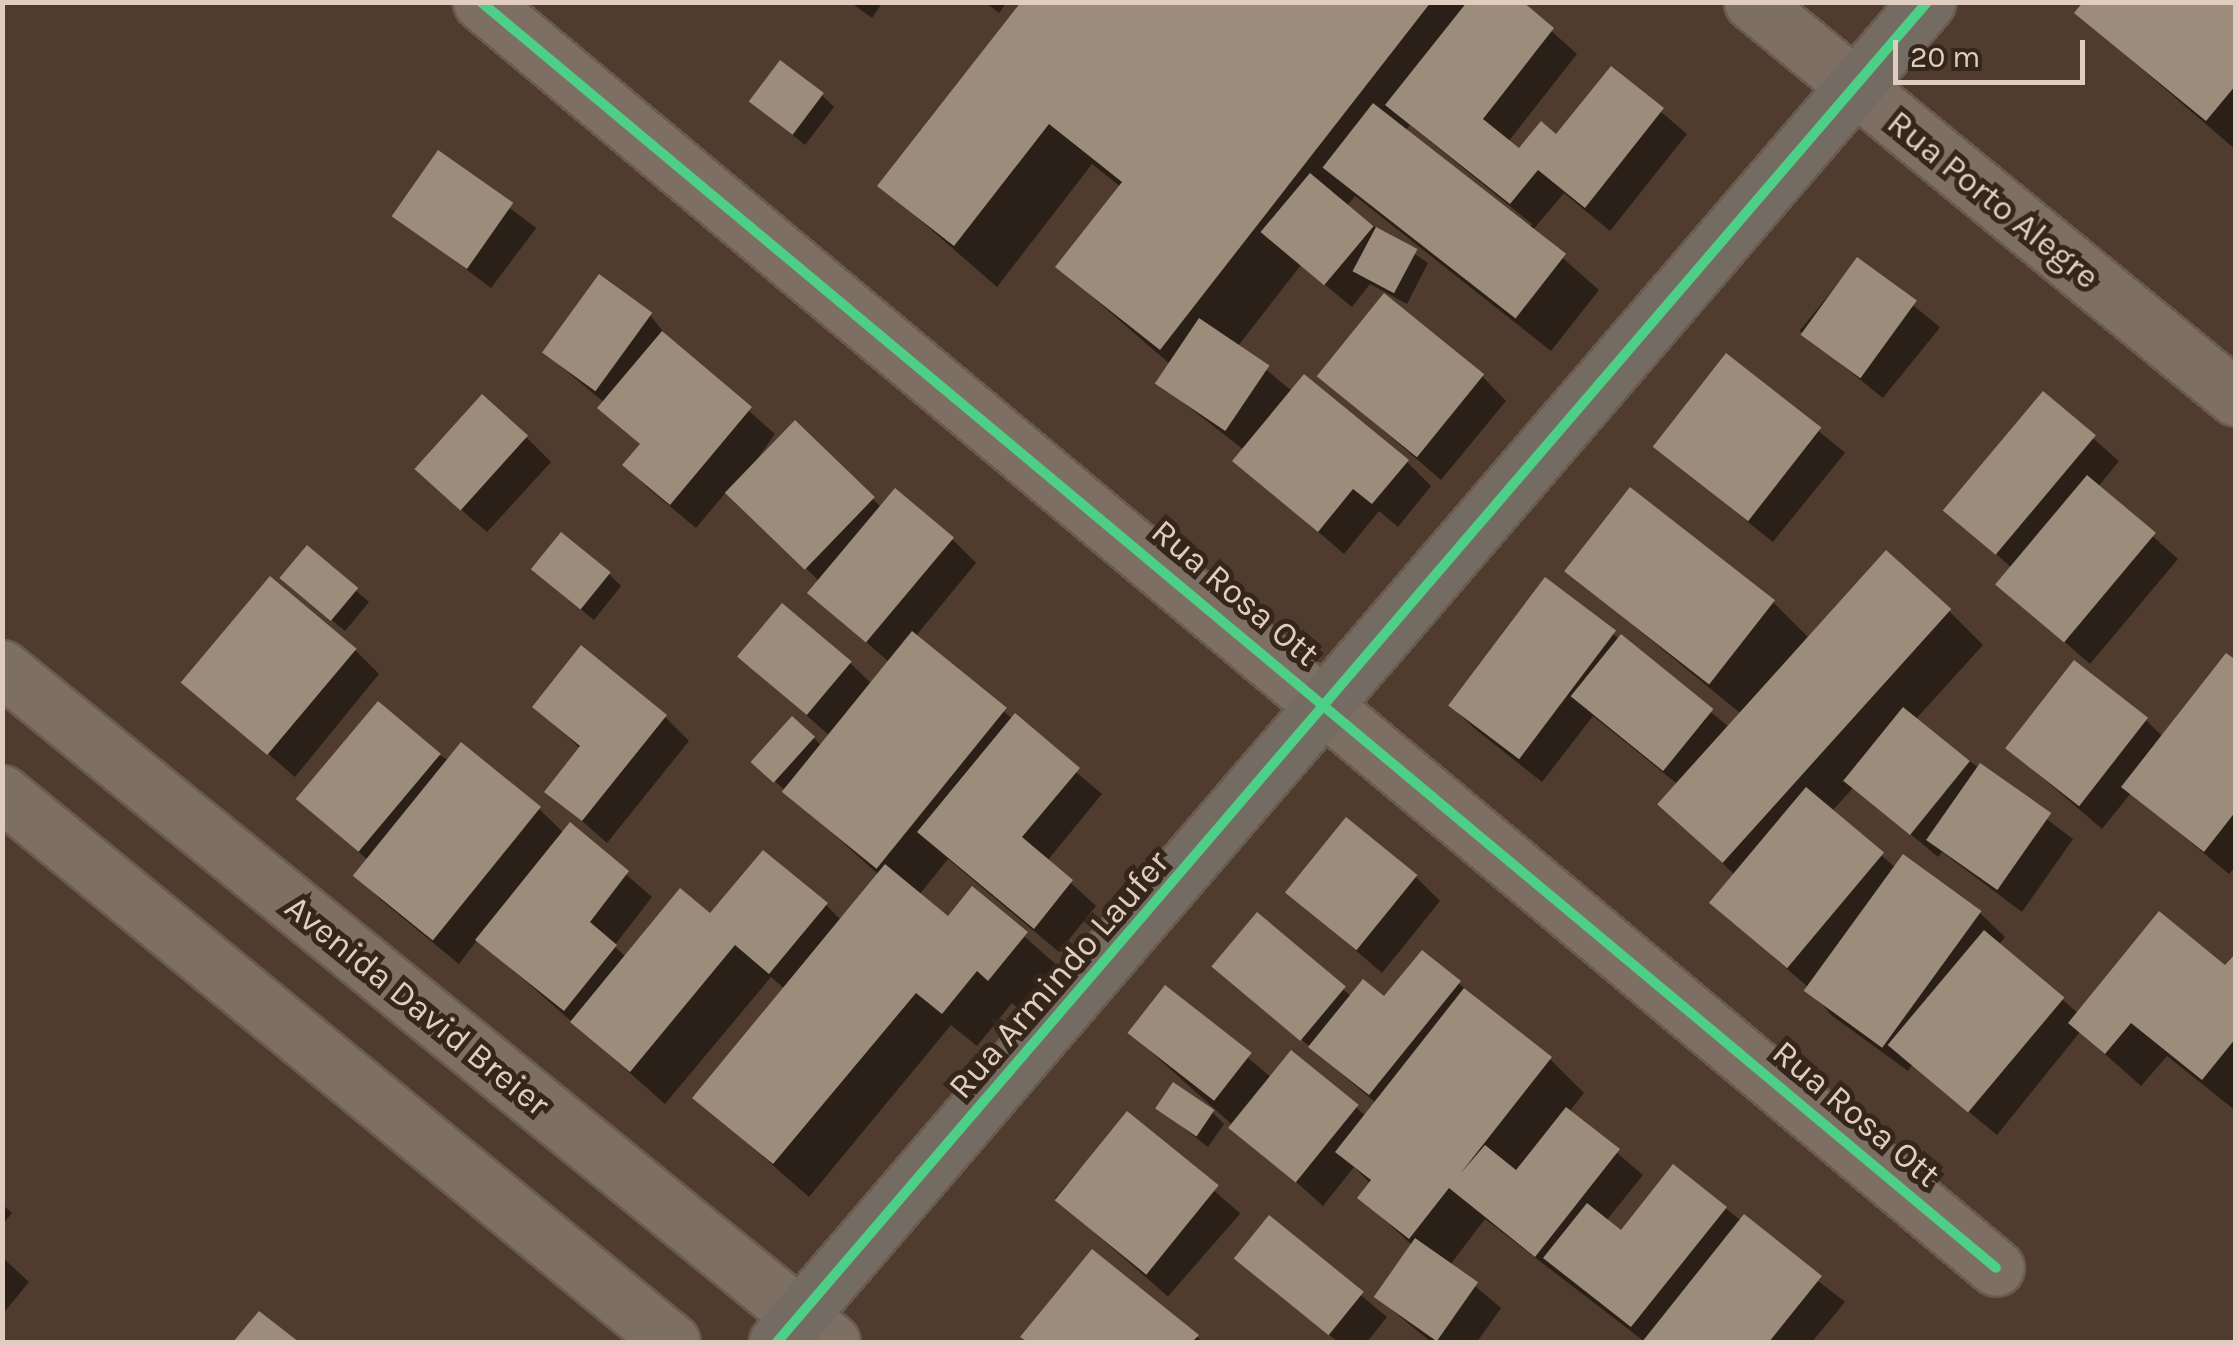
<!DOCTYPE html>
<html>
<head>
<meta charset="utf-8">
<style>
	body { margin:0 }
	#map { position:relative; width:2238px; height:1345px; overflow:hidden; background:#4f3c2e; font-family:Karla,sans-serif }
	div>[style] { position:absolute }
	.shadow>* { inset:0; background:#0007; transform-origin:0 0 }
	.building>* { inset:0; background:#9b8c7b; transform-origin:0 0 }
	.roads { filter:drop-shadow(2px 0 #6a5b4e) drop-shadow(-2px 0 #6a5b4e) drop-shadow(0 2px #6a5b4e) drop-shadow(0 -2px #6a5b4e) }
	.street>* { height:55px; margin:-27.5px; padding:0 27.5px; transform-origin:27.5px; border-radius:27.5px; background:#7d6f64 }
	.secondary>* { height:55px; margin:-27.5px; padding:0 27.5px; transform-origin:27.5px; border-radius:27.5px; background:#746c63 }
	.cycleway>* { height:10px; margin:-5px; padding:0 5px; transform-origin:5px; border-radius:5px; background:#4dcf88 }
	span { translate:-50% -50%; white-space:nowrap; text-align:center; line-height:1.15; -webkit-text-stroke:10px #35261b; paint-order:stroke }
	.street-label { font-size:35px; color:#e1cdbf }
	.frame { position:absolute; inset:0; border:5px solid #e1cdbf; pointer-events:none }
	.scale { position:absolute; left:1893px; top:40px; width:192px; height:45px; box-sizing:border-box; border:5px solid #e1cdbf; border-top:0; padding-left:12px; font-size:30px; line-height:35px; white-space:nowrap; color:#e1cdbf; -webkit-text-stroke:8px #35261b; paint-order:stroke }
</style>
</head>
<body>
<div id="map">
	<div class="shadow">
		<i style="clip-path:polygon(850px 2px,883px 2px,872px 18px)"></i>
		<i style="clip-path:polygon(985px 2px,1007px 2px,999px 13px)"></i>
		<i style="clip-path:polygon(evenodd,1024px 2px,1519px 2px,1577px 54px,1508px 142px,1519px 152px,1557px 137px,1611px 69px,1687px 134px,1610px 231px,1564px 193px,1532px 231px,1599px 290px,1551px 351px,1355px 196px,1346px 207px,1428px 263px,1407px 304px,1370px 284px,1352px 307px,1301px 265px,1238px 346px,1293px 392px,1407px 462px,1431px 486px,1398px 527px,1379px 511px,1344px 554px,1236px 461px,1244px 450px,1158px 383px,1171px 365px,1058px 267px,1121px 187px,1092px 164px,997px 287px,881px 186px,1024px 2px,1410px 125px,1532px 224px,1529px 228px,1405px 131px,1410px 125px)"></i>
		<i style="clip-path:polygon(2236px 2px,2236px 150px,2077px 13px)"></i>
		<i style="clip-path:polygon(822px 95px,834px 107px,805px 145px,752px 102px)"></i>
		<i style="left:438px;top:154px;width:123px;height:75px;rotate:37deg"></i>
		<i style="left:1857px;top:260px;width:107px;height:91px;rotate:39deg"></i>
		<i style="clip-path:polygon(650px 315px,672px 343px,775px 434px,748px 472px,795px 423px,882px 508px,952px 539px,976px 563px,915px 637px,1102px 794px,1047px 861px,1096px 906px,1059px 952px,948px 859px,919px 895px,948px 920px,972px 890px,1061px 969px,1024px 1013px,1012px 1003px,977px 1046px,951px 1025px,809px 1197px,695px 1097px,785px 989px,771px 977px,665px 1104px,478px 939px,459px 964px,381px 900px,357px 876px,369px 861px,299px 798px,439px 755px,539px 809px,564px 833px,570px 826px,652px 897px,614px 946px,626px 957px,711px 917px,826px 905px,842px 921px,879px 875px,768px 775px,814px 738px,822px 746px,830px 736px,740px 657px,850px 663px,872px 684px,890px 663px,811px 593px,820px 582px,727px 491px,696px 528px,649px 489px,625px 465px,642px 446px,601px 408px,605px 403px,545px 353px)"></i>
		<i style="left:1727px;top:357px;width:152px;height:115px;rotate:39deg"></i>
		<i style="clip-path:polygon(1320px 376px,1482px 376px,1506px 401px,1441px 480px)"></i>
		<i style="clip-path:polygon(2043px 395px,2119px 461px,2098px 487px,2178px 559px,2090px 664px,1998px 584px,2012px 568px,1947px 511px)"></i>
		<i style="clip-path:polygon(527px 438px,551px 462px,487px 532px,442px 493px)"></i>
		<i style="clip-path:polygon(307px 548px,369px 602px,345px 631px,294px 589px)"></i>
		<i style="clip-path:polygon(1567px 571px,1773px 602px,1809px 638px,1949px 611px,1983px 645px,1915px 720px,2073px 839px,2022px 912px,1942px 852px,1938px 857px,1854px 787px,1831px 812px,1896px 868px,1980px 913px,2005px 937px,1999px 945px,2079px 1014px,2226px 969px,2236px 957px,2236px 1111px,2167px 1056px,2141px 1086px,2080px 1032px,1997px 1135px,1912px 1065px,1908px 1071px,1831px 1015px,1809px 988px,1713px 904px,1736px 876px,1693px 836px,1676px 783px,1593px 716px,1542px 782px,1474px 728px,1449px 704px,1545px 580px,1728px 726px,1740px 713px)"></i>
		<i style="clip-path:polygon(609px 574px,621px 586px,594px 620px,546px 581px)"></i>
		<i style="clip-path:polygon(355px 650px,379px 674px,295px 777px,186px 683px)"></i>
		<i style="clip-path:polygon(2236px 663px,2236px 866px,2229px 874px,2131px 793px,2102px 829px,2008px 748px,2146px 720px,2163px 737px)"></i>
		<i style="clip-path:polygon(535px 707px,665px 717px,689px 741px,607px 843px,548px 791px,581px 749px)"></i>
		<i style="clip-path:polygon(1416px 877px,1440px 901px,1382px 973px,1288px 892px)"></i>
		<i style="clip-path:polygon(1257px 916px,1352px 997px,1384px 1000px,1422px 953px,1550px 1059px,1584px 1093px,1569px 1112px,1643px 1175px,1606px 1221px,1621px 1233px,1725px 1208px,1845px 1302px,1812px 1342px,1645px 1342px,1485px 1219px,1450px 1265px,1501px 1308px,1477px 1342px,1431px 1342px,1376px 1297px,1413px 1246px,1360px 1197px,1371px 1184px,1354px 1167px,1323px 1206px,1130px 1033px,1165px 988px,1272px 1078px,1291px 1054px,1366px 1116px,1376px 1103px,1215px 966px)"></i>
		<i style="clip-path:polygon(1158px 1108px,1212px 1112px,1224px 1124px,1208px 1147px)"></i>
		<i style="left:1127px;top:1115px;width:150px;height:110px;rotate:41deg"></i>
		<i style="clip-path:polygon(2px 1204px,12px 1213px,2px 1225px)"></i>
		<i style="clip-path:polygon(1269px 1219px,1387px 1317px,1367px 1342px,1338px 1342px,1238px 1259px)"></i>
		<i style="clip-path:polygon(2px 1257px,29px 1282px,2px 1315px)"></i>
		<i style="clip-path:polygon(1024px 1336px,1197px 1337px,1203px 1342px,1030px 1342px)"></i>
	</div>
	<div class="building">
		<i style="clip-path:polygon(1021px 2px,1431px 2px,1160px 350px,1055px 267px,1122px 182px,1049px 124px,954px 246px,877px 186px)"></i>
		<i style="clip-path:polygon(1467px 2px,1523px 2px,1554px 28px,1483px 119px,1519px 148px,1541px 121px,1556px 134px,1611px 66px,1664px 108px,1585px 208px,1538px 170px,1510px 204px,1385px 105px)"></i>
		<i style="clip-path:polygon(2083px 2px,2236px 2px,2236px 85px,2206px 121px,2074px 13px)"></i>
		<i style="left:780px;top:60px;width:55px;height:52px;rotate:37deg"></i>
		<i style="left:1373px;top:103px;width:245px;height:82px;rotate:38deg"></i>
		<i style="left:438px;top:150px;width:92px;height:81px;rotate:35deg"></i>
		<i style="left:1310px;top:173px;width:83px;height:77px;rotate:40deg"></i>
		<i style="left:1376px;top:227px;width:47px;height:50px;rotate:28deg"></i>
		<i style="left:1857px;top:257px;width:74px;height:96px;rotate:36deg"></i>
		<i style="left:599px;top:274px;width:66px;height:97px;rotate:36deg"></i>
		<i style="left:1384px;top:293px;width:129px;height:107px;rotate:39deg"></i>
		<i style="left:1199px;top:318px;width:85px;height:79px;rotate:34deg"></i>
		<i style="clip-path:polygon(662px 331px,752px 407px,670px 505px,622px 465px,640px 444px,597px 408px)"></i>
		<i style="left:1726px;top:353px;width:121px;height:119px;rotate:38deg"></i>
		<i style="clip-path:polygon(1304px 374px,1409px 460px,1372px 504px,1353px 489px,1318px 532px,1232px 461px)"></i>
		<i style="left:2043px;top:391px;width:69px;height:156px;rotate:40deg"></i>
		<i style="left:482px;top:394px;width:62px;height:101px;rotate:42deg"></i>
		<i style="left:795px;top:420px;width:111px;height:101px;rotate:44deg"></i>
		<i style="left:2087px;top:475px;width:90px;height:143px;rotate:40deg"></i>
		<i style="left:1630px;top:487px;width:184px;height:107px;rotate:38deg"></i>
		<i style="left:895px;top:488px;width:77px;height:137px;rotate:40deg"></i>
		<i style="left:561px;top:532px;width:64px;height:48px;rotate:39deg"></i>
		<i style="left:307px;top:545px;width:67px;height:43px;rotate:40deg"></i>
		<i style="left:1886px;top:550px;width:88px;height:342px;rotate:42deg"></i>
		<i style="left:270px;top:576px;width:113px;height:139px;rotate:40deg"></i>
		<i style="left:1545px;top:577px;width:89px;height:161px;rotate:37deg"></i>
		<i style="left:782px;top:603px;width:91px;height:70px;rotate:40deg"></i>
		<i style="left:912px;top:631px;width:122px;height:207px;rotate:39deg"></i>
		<i style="left:1621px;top:634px;width:119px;height:80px;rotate:39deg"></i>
		<i style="clip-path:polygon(581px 645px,667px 715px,582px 821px,544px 792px,580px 746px,532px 707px)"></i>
		<i style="clip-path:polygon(2226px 653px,2236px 660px,2236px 811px,2204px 852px,2121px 787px)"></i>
		<i style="left:2074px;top:660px;width:94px;height:112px;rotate:38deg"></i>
		<i style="left:378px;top:701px;width:82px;height:128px;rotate:40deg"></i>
		<i style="left:1903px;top:707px;width:86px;height:95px;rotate:39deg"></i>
		<i style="clip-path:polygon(1015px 713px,1080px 768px,1022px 837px,1073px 880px,1034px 929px,917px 832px)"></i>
		<i style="left:792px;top:716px;width:31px;height:62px;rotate:42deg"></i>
		<i style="left:461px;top:742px;width:103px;height:172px;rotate:39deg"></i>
		<i style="left:1980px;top:763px;width:87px;height:94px;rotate:35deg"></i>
		<i style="left:1806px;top:787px;width:102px;height:151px;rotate:40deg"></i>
		<i style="left:1346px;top:817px;width:92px;height:97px;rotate:39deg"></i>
		<i style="clip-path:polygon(570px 822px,629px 871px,590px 922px,617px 945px,564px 1011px,475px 940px)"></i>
		<i style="clip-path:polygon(763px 850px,828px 903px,769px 974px,735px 945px,630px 1072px,570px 1022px,680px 888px,710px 913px)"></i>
		<i style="left:1903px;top:854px;width:97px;height:169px;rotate:36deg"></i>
		<i style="clip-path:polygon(885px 864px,948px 916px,972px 886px,1028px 932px,988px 981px,977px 971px,942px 1014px,916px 993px,773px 1164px,692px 1098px)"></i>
		<i style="clip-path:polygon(2159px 911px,2225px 965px,2236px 953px,2236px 1038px,2202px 1080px,2131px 1023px,2105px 1054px,2068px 1023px)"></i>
		<i style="left:1257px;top:912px;width:116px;height:71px;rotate:40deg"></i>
		<i style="left:1984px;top:930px;width:105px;height:150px;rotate:40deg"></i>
		<i style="clip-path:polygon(1422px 950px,1461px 981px,1369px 1095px,1308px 1047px,1363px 979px,1384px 996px)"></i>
		<i style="left:1165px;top:985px;width:110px;height:61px;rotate:38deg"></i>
		<i style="clip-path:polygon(1464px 988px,1552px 1057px,1460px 1174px,1485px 1145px,1516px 1170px,1566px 1107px,1620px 1149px,1535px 1257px,1449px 1188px,1409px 1239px,1357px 1198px,1371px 1180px,1335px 1152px)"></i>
		<i style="left:1291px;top:1050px;width:87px;height:100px;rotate:39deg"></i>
		<i style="left:1173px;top:1082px;width:50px;height:32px;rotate:34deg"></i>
		<i style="left:1127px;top:1111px;width:118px;height:115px;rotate:39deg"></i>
		<i style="clip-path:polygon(1673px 1164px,1727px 1207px,1631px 1327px,1543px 1258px,1587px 1203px,1621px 1230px)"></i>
		<i style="clip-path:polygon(1744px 1214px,1822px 1276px,1769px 1342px,1642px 1342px)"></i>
		<i style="left:1269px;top:1215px;width:122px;height:56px;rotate:39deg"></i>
		<i style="left:1415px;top:1238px;width:77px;height:72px;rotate:35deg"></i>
		<i style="clip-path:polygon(1092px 1249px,1199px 1335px,1192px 1342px,1028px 1342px,1020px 1337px)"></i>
		<i style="clip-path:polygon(259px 1311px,299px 1342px,233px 1342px)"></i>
	</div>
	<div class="roads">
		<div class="street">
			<i style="left:481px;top:2px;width:1974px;rotate:39.88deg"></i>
			<i style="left:1752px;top:2px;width:625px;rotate:39.29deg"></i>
			<i style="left:2px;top:668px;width:1069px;rotate:39.08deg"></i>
			<i style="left:2px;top:793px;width:866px;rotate:39.33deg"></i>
		</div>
		<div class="secondary">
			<i style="left:777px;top:1342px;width:1766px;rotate:-49.36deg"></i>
		</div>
	</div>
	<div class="cycleway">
		<i style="left:481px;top:2px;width:1974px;rotate:39.88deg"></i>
		<i style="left:777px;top:1342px;width:1766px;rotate:-49.36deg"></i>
	</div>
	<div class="street-label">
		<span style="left:1993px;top:200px;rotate:39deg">Rua Porto Alegre</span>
		<span style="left:1235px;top:593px;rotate:40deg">Rua Rosa Ott</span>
		<span style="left:1059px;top:975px;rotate:-49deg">Rua Armindo Laufer</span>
		<span style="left:417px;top:1006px;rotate:39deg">Avenida David Breier</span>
		<span style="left:1856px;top:1114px;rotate:40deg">Rua Rosa Ott</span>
	</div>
	<div class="frame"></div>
	<div class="scale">20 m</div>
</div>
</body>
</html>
